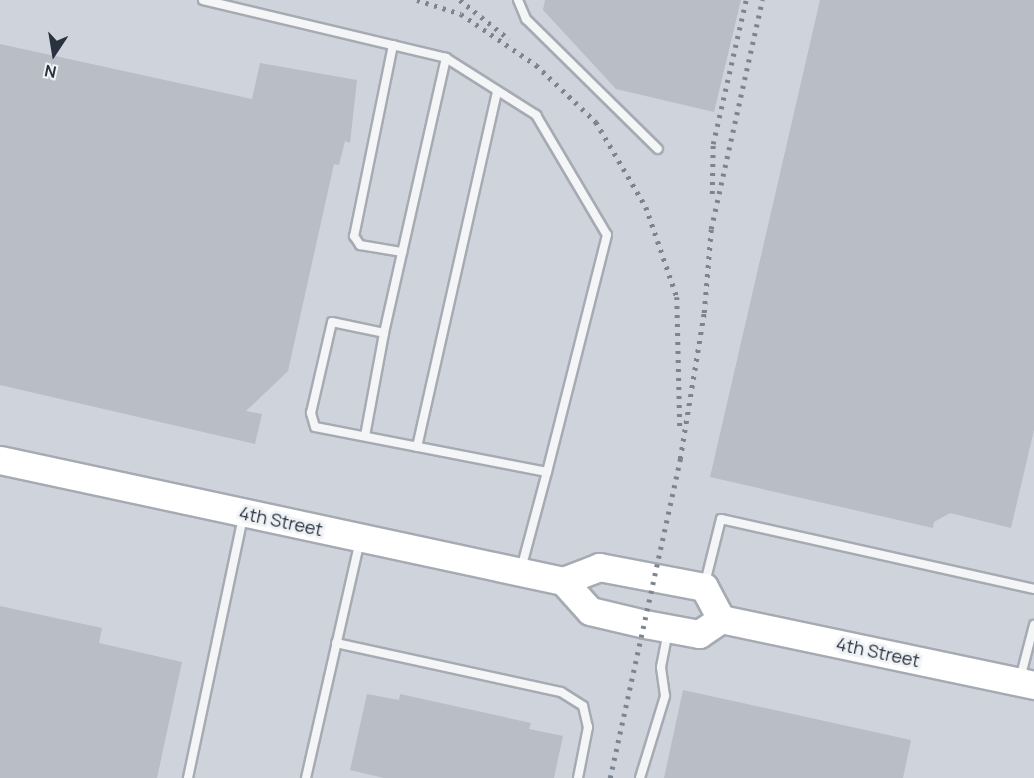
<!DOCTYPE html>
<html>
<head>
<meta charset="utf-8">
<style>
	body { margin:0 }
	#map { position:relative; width:1034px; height:778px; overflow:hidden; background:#e1e4e9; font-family:Manrope,sans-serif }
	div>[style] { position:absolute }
	.built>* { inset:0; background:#cfd3db; transform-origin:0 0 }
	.building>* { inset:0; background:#b9bdc5 }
	.roads { filter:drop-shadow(2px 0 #a6abb3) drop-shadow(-2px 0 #a6abb3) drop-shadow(0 2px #a6abb3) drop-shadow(0 -2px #a6abb3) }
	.lane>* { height:8px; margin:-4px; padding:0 4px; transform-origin:4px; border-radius:4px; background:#f4f5f7 }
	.primary>* { height:27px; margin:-13.5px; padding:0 13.5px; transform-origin:13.5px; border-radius:13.5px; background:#fff }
	.rail>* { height:4.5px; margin-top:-2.25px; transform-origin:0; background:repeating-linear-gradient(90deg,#7b8491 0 3px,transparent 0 9px) }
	span { translate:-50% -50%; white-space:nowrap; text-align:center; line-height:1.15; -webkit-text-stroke:6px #f0f3f6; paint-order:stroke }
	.street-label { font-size:18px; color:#2a323f }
	.north { position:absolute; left:24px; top:24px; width:60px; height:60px; -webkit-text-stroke:4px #f0f3f6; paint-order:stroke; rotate:192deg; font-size:16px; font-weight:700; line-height:24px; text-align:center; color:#2a323f }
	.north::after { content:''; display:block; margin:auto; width:21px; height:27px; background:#2a323f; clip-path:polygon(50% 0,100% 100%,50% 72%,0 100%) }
</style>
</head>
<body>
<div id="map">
	<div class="built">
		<i style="left:0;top:0;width:1034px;height:778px"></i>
	</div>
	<div class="building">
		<i style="clip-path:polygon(545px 0,741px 0,714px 112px,616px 89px,543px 10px)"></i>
		<i style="clip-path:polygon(820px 0,1034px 0,1034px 430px,1011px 528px,950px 513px,934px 522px,933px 528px,710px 477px)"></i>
		<i style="clip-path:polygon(0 44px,252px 99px,260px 63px,357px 80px,350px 143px,345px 141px,339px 165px,334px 164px,288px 371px,246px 411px,262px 414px,255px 444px,0 385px)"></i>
		<i style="clip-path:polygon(0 606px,102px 628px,99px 643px,182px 662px,157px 778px,0 778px)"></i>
		<i style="clip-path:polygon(683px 690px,911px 740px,903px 778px,664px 778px)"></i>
		<i style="clip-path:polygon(367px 694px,399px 700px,400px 694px,531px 723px,529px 729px,563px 736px,554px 778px,384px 778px,350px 770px)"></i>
	</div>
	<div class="roads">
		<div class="lane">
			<i style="left:203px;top:0;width:250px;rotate:13.4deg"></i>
			<i style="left:518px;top:0;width:21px;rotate:67deg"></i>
			<i style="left:526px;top:19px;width:185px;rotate:44.6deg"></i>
			<i style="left:393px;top:45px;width:195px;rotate:101.5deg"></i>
			<i style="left:354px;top:236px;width:11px;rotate:56deg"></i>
			<i style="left:360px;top:245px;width:43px;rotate:9.5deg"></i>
			<i style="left:365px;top:436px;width:105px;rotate:-79.5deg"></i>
			<i style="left:417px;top:447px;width:365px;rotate:-77.3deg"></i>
			<i style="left:521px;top:569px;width:100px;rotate:-75deg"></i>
			<i style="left:547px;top:472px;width:236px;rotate:-169deg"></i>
			<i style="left:315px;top:427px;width:15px;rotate:-106deg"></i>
			<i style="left:311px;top:413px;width:93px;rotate:-77deg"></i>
			<i style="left:332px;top:322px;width:53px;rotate:11.9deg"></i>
			<i style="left:384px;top:333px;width:282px;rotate:-77.3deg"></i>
			<i style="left:446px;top:58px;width:107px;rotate:32.3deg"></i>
			<i style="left:536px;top:115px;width:139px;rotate:59.4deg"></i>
			<i style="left:607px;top:235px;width:244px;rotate:104.2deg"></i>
			<i style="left:705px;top:583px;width:66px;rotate:-76deg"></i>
			<i style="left:721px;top:519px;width:321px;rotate:12.6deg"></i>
			<i style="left:336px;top:643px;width:230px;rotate:12.3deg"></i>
			<i style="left:561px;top:692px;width:26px;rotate:32deg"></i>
			<i style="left:583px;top:706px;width:22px;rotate:77deg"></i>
			<i style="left:588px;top:727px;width:52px;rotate:101.1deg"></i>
			<i style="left:1020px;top:679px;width:56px;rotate:-75.5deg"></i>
			<i style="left:188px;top:778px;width:267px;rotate:-78.1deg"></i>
			<i style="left:306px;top:778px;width:243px;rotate:-77.2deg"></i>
			<i style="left:640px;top:778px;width:86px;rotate:-73deg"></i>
			<i style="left:665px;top:696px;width:29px;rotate:-98deg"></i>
			<i style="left:661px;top:667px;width:37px;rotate:-79deg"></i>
		</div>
		<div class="primary">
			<i style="left:0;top:460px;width:576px;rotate:12.13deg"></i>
			<i style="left:563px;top:581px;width:39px;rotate:-21deg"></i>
			<i style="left:599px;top:567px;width:107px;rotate:10.8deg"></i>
			<i style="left:704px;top:587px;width:36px;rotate:62deg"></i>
			<i style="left:563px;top:581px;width:40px;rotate:48deg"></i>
			<i style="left:590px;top:611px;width:57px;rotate:13.3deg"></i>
			<i style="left:645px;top:624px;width:55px;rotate:10.5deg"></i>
			<i style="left:699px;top:634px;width:27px;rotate:-34deg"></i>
			<i style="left:721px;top:619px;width:320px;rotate:11.9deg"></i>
		</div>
	</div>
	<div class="rail">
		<i style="left:417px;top:0;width:46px;rotate:17.7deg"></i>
		<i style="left:461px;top:14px;width:91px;rotate:34.2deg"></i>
		<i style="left:536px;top:65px;width:83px;rotate:43.5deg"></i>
		<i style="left:596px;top:122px;width:99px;rotate:59.5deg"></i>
		<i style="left:646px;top:207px;width:95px;rotate:71deg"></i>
		<i style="left:677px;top:297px;width:129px;rotate:88.7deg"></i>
		<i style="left:460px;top:0;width:63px;rotate:38.5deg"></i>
		<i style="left:712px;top:194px;width:50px;rotate:-88.9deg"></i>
		<i style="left:713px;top:144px;width:148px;rotate:-77.1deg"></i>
		<i style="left:610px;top:778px;width:327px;rotate:-77.6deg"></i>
		<i style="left:680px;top:459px;width:148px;rotate:-80.7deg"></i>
		<i style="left:704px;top:313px;width:84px;rotate:-85.2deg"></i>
		<i style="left:711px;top:229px;width:235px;rotate:-77.4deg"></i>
	</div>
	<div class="street-label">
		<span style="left:281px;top:521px;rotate:12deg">4th Street</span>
		<span style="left:878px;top:652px;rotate:12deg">4th Street</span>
	</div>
	<div class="north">N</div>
</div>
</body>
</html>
